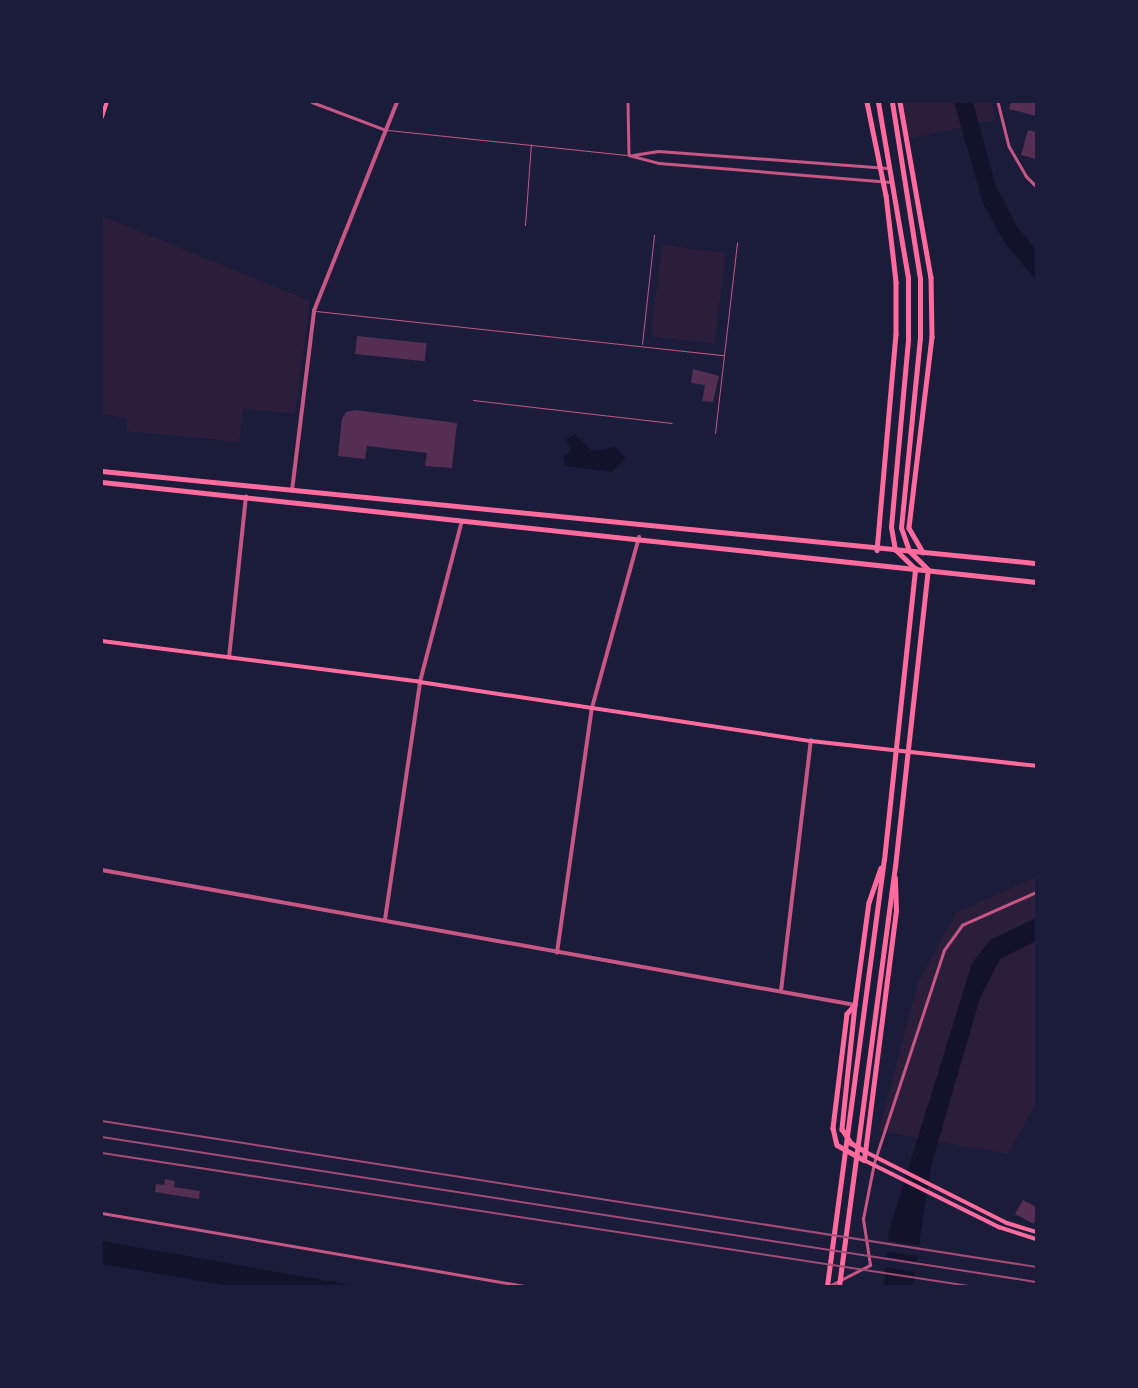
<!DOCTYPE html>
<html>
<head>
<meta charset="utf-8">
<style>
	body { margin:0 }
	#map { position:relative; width:1138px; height:1388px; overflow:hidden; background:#1b1b3a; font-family:"Space Grotesk",sans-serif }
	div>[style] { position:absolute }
	.green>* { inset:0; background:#2a1e3b; transform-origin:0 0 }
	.water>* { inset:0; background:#12122b }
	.pier>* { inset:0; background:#1b1b3a; transform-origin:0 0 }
	.building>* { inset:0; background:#542f53; transform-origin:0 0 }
	.service>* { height:1px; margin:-0.5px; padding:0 0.5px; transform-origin:0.5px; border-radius:0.5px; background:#c65784 }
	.minor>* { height:2.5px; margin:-1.25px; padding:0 1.25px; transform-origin:1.25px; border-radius:1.25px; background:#c65784 }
	.tertiary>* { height:3.5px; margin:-1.75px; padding:0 1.75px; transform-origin:1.75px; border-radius:1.75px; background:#c65784 }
	.secondary>* { height:3.5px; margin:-1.75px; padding:0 1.75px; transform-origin:1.75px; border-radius:1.75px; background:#ff6b9d }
	.primary>* { height:4.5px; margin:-2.25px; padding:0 2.25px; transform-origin:2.25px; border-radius:2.25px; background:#ff6b9d }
	.trunk>* { height:4.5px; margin:-2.25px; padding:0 2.25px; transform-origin:2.25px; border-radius:2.25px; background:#ff6b9d }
	.rail>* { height:2px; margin:-1px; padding:0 1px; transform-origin:1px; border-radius:1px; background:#a44b75 }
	span { translate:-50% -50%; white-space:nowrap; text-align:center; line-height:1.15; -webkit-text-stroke:6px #1b1b3a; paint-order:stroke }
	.frame { position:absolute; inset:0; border:103px solid #1b1b3a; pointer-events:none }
</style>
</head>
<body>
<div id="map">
	<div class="green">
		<i style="clip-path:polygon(900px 102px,992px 102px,996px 120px,907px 139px)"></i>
		<i style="clip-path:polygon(102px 216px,310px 301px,295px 414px,243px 408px,239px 442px,127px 431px,127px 418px,102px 414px)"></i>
		<i style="left:662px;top:245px;width:64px;height:92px;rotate:7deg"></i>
		<i style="clip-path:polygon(1036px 877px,1036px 1103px,1008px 1154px,879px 1131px,918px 982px,956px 913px)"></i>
	</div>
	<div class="water">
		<i style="clip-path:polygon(954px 102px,973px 102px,995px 184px,1017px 227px,1036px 249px,1036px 280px,1005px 243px,983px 203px)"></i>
		<i style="clip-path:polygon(575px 435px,592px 451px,615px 447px,626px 458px,612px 472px,565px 466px,564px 456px,571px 451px,566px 439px)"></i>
		<i style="clip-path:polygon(1036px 918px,1036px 941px,1000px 959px,980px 998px,931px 1166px,913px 1286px,884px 1286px,889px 1231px,972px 963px,990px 940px)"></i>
		<i style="clip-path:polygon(102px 1241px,356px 1286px,228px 1286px,102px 1264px)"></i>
	</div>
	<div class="pier">
		<i style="left:885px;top:1240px;width:38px;height:11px;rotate:9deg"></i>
		<i style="left:884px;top:1256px;width:36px;height:11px;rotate:10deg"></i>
	</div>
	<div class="building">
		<i style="clip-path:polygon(1011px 102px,1036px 102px,1036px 116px,1009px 109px)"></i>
		<i style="clip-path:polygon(1028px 130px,1036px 132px,1036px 159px,1021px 155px)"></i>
		<i style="left:357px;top:336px;width:70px;height:18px;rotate:6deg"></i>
		<i style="clip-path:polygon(693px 369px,719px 376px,713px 402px,702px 401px,705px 385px,691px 383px)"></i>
		<i style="clip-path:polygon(355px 410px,457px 423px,452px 468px,425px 466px,427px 453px,367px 446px,365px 459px,338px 456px,342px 418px,346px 412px)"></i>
		<i style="clip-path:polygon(165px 1179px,175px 1181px,174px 1187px,200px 1191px,199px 1199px,155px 1192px,156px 1184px,164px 1185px)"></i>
		<i style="clip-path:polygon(1023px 1200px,1036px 1207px,1034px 1224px,1015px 1214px)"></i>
	</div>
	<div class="service">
		<i style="left:388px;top:130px;width:240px;rotate:6deg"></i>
		<i style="left:525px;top:225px;width:81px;rotate:-85.8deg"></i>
		<i style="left:316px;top:311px;width:410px;rotate:6.2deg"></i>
		<i style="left:642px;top:344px;width:110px;rotate:-83.7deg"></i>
		<i style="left:473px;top:400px;width:200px;rotate:6.6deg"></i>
		<i style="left:715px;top:433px;width:192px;rotate:-83.4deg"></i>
	</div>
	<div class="minor">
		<i style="left:312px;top:102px;width:79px;rotate:20.7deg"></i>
		<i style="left:628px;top:102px;width:52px;rotate:88.9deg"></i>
		<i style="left:998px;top:102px;width:45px;rotate:76deg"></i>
		<i style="left:1009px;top:146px;width:34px;rotate:60deg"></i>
		<i style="left:1026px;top:176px;width:14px;rotate:45deg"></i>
		<i style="left:629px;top:155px;width:31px;rotate:15deg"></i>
		<i style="left:659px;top:163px;width:232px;rotate:4.7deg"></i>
		<i style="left:633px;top:155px;width:25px;rotate:-9deg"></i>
		<i style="left:658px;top:151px;width:230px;rotate:4.2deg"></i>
		<i style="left:102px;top:1213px;width:430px;rotate:9.8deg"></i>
		<i style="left:829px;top:1286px;width:46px;rotate:-27.1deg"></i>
		<i style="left:870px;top:1265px;width:47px;rotate:-98.7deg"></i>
		<i style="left:863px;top:1219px;width:57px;rotate:-78.9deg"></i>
		<i style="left:874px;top:1163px;width:224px;rotate:-71.8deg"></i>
		<i style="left:944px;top:950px;width:31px;rotate:-54deg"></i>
		<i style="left:962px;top:925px;width:81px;rotate:-24deg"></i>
	</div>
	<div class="tertiary">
		<i style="left:292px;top:491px;width:181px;rotate:-83deg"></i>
		<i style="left:314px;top:311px;width:225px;rotate:-68.3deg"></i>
		<i style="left:229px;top:658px;width:162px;rotate:-84deg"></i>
		<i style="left:102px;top:870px;width:765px;rotate:10.16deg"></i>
		<i style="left:385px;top:920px;width:241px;rotate:-81.6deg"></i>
		<i style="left:420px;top:682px;width:166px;rotate:-75.4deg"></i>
		<i style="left:557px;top:953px;width:247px;rotate:-81.9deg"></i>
		<i style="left:592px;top:708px;width:177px;rotate:-74.6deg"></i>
		<i style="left:781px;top:991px;width:252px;rotate:-83.2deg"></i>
	</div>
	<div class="secondary">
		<i style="left:102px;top:117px;width:16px;rotate:-72deg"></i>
		<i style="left:102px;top:641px;width:321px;rotate:7.3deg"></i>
		<i style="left:420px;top:682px;width:395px;rotate:8.6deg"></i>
		<i style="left:811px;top:741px;width:226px;rotate:6.3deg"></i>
		<i style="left:866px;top:1152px;width:158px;rotate:26.7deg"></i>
		<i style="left:1007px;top:1223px;width:30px;rotate:17deg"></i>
		<i style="left:864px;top:1160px;width:151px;rotate:26.4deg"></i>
		<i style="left:999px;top:1227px;width:39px;rotate:18deg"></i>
	</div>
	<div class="primary">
		<i style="left:867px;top:102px;width:95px;rotate:78.5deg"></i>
		<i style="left:886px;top:195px;width:88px;rotate:83.4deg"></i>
		<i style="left:896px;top:282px;width:52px;rotate:90deg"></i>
		<i style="left:896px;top:334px;width:217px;rotate:95deg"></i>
		<i style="left:900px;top:102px;width:178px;rotate:80deg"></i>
		<i style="left:931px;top:277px;width:60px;rotate:89deg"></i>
		<i style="left:932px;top:337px;width:192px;rotate:96.9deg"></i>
		<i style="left:909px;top:528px;width:28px;rotate:60deg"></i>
		<i style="left:881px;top:868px;width:36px;rotate:109deg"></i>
		<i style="left:869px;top:902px;width:104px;rotate:97.7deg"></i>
		<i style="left:855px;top:1005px;width:12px;rotate:132deg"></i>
		<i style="left:847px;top:1014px;width:115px;rotate:97deg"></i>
		<i style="left:833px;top:1128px;width:17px;rotate:77deg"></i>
		<i style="left:837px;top:1145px;width:31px;rotate:29deg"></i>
		<i style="left:864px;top:1160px;width:251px;rotate:-82.7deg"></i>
		<i style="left:896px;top:911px;width:33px;rotate:-92deg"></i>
		<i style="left:855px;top:1005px;width:125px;rotate:96deg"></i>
		<i style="left:842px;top:1129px;width:17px;rotate:57deg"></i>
		<i style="left:851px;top:1143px;width:17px;rotate:31deg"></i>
		<i style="left:827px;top:1286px;width:430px;rotate:-82.4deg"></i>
		<i style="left:884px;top:860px;width:293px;rotate:-83.9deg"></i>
		<i style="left:915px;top:569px;width:28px;rotate:-136deg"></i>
		<i style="left:895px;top:550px;width:23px;rotate:-100deg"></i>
		<i style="left:891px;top:527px;width:189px;rotate:-84.8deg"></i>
		<i style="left:908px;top:339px;width:61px;rotate:-90deg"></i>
		<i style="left:908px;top:278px;width:179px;rotate:-99.7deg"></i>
		<i style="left:839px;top:1286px;width:423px;rotate:-82.4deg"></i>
		<i style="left:895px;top:867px;width:299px;rotate:-83.7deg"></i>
		<i style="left:928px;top:570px;width:27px;rotate:-135deg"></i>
		<i style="left:909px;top:551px;width:24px;rotate:-109deg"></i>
		<i style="left:901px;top:528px;width:191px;rotate:-84.3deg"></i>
		<i style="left:920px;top:338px;width:59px;rotate:-90deg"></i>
		<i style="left:920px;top:279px;width:179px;rotate:-99deg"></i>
	</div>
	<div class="trunk">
		<i style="left:102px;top:471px;width:939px;rotate:5.63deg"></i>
		<i style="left:102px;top:482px;width:939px;rotate:6.11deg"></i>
	</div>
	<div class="rail">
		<i style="left:102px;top:1121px;width:945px;rotate:8.88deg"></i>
		<i style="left:102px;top:1137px;width:945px;rotate:8.82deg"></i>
		<i style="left:102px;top:1153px;width:877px;rotate:8.72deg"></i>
	</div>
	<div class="frame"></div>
</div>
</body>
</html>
